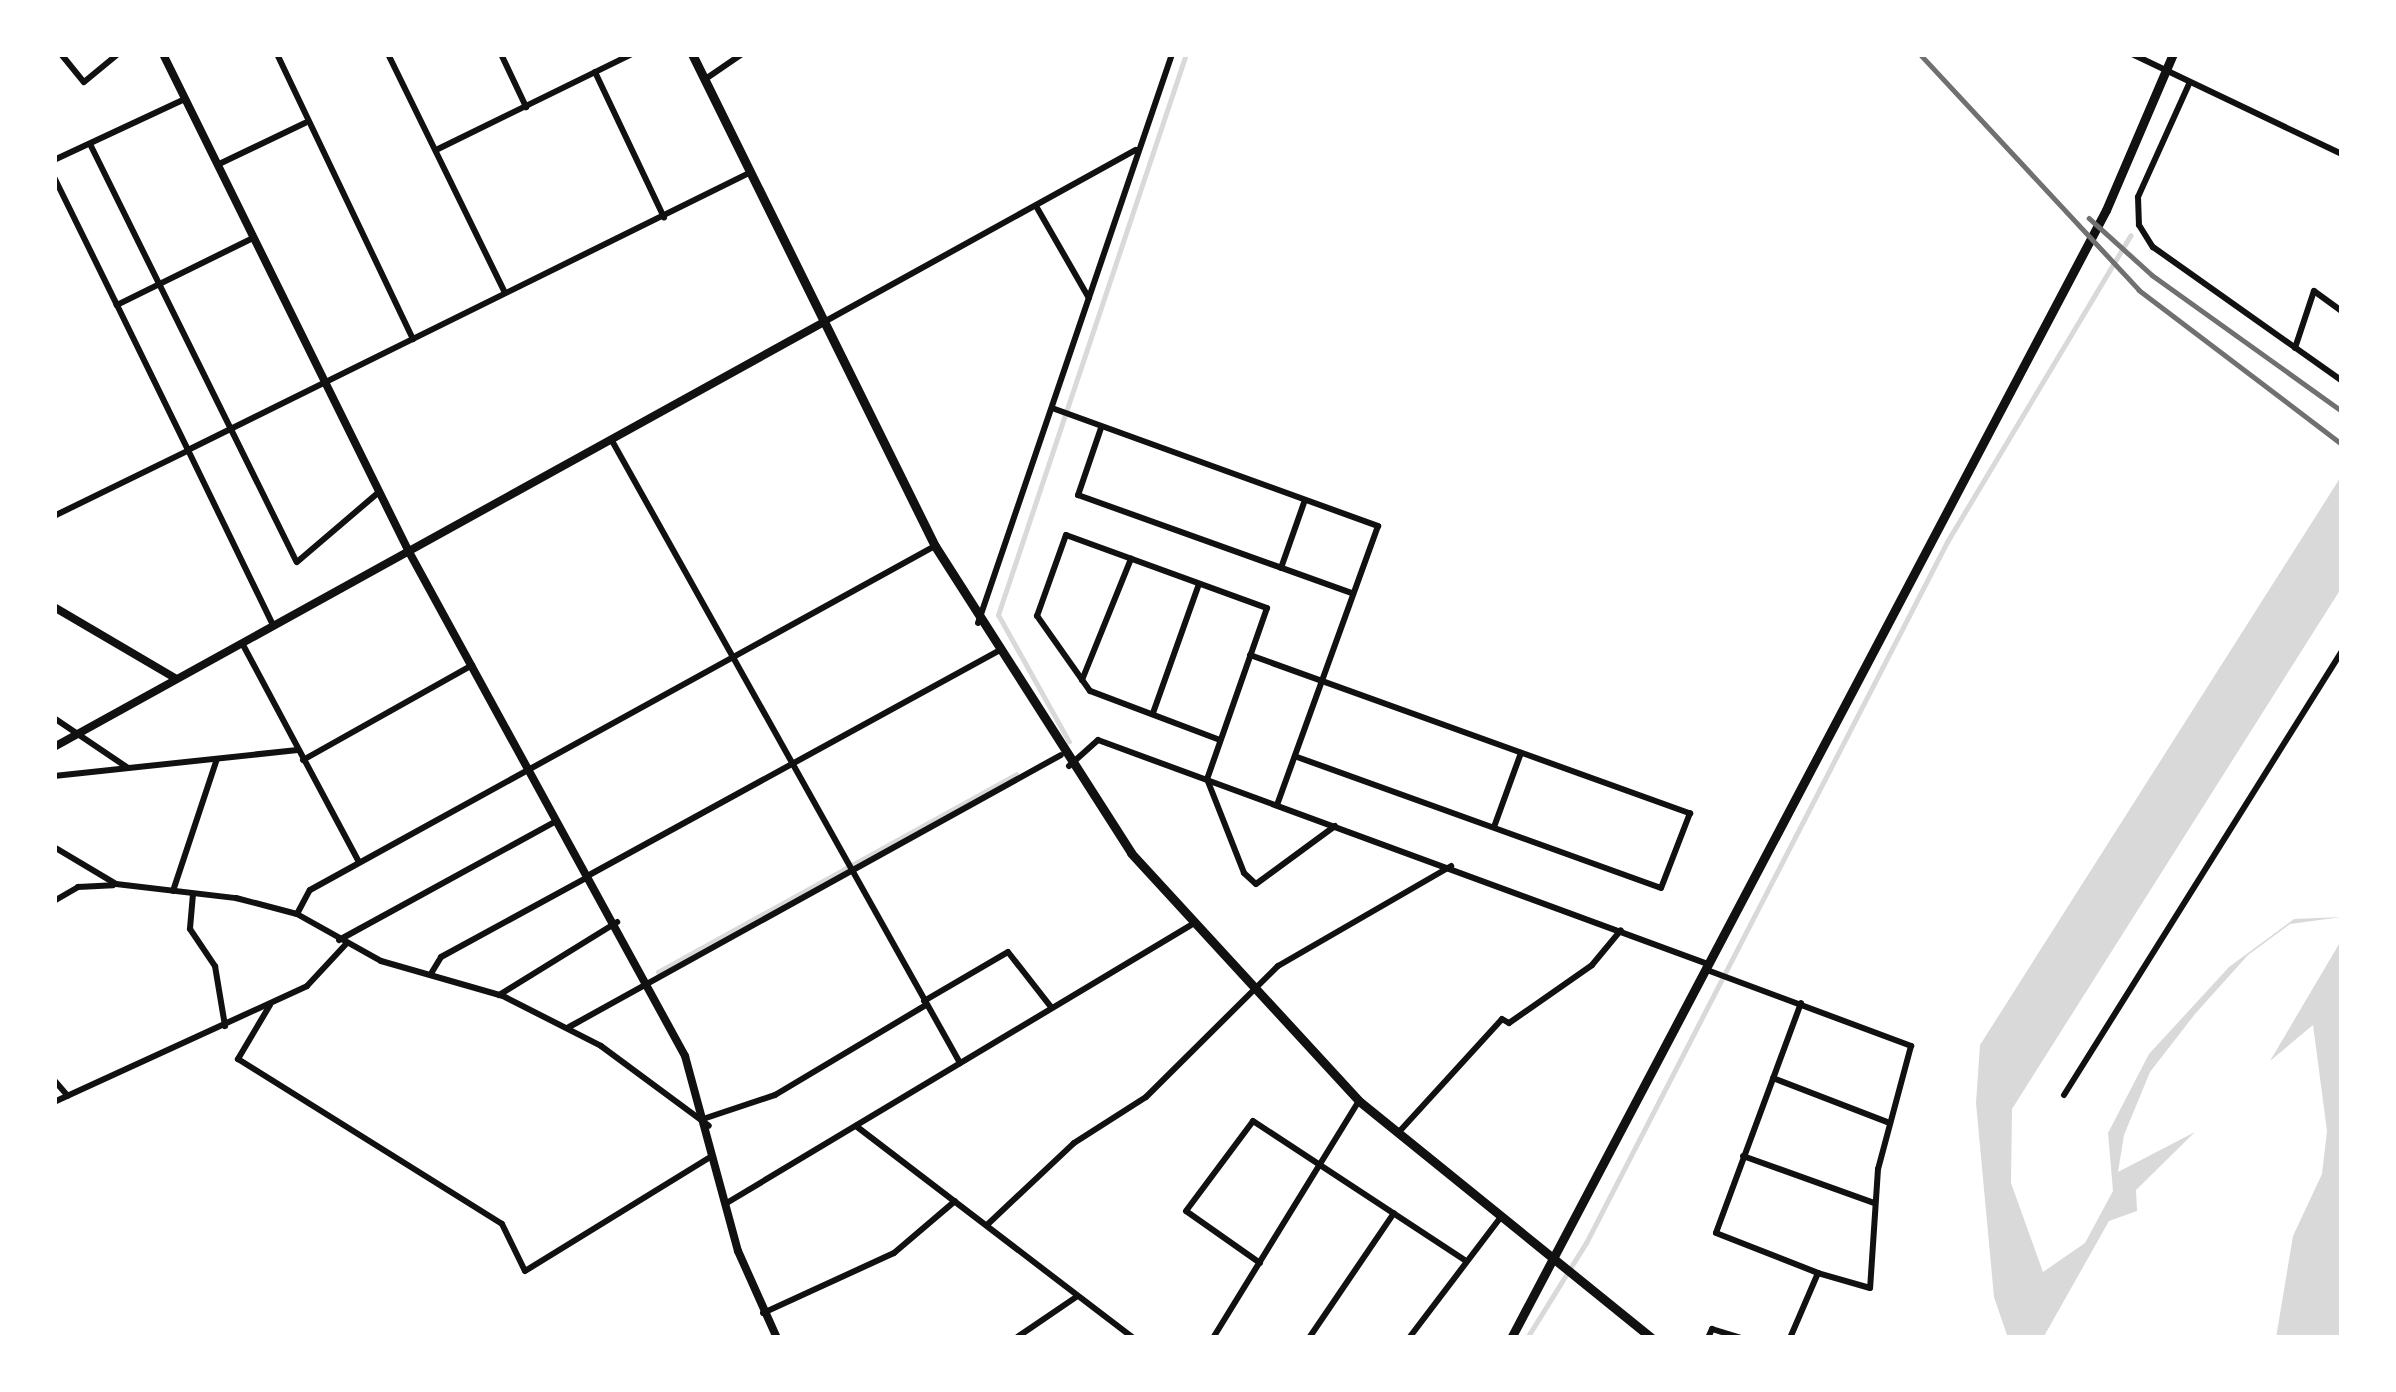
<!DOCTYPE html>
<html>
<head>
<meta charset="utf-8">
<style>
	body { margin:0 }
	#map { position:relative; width:2396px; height:1392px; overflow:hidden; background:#fff; font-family:"Titillium Web",sans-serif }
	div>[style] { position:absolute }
	.water>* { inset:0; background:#d9d9d9 }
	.stream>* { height:4.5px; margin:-2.25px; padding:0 2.25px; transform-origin:2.25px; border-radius:2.25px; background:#d9d9d9 }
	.minor>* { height:6px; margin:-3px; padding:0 3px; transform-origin:3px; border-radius:3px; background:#111 }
	.tertiary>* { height:8px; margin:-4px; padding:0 4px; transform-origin:4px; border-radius:4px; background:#111 }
	.primary>* { height:9px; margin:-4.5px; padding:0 4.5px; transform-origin:4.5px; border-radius:4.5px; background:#111 }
	.rail>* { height:4.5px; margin:-2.25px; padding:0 2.25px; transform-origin:2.25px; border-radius:2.25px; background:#707070 }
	span { translate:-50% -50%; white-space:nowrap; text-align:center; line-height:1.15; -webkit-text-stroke:9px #fff; paint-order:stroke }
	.frame { position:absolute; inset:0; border:57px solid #fff; pointer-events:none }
</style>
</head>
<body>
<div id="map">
	<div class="water">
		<i style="clip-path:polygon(2342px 475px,2342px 587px,2012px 1109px,2011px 1183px,2043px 1272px,2085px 1243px,2113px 1191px,2108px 1133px,2149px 1054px,2229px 967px,2294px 919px,2342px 917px,2290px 924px,2248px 955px,2195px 1014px,2150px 1072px,2124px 1135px,2118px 1172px,2195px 1132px,2136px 1190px,2137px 1211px,2109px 1221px,2043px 1338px,2008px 1338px,1994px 1297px,1976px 1103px,1980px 1045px)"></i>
		<i style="clip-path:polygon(2342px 939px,2342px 1338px,2276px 1338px,2293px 1236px,2322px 1174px,2327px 1131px,2313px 1025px,2270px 1061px)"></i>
	</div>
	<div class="stream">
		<i style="left:1069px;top:742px;width:145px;rotate:-119.2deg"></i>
		<i style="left:998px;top:615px;width:592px;rotate:-71.47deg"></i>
		<i style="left:658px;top:972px;width:409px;rotate:-28.9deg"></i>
		<i style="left:1527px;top:1338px;width:112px;rotate:-58.2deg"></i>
		<i style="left:1586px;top:1243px;width:788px;rotate:-62.75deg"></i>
		<i style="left:1947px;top:542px;width:357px;rotate:-59.1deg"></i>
	</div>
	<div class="minor">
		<i style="left:61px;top:54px;width:36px;rotate:51deg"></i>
		<i style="left:84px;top:82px;width:44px;rotate:-39.5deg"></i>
		<i style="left:277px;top:54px;width:316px;rotate:64.5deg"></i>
		<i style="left:388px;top:54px;width:266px;rotate:63.9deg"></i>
		<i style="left:501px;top:54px;width:59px;rotate:64.7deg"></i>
		<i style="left:2132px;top:54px;width:233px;rotate:25.5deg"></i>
		<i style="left:595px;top:72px;width:161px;rotate:64.6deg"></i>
		<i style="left:704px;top:80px;width:46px;rotate:-34.4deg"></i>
		<i style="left:2189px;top:84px;width:124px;rotate:114.3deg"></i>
		<i style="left:2138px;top:197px;width:28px;rotate:88deg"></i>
		<i style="left:2139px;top:225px;width:26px;rotate:58deg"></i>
		<i style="left:2153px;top:247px;width:232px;rotate:35.3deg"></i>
		<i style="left:90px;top:144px;width:466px;rotate:63.7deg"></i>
		<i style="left:297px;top:562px;width:108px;rotate:-40.5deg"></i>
		<i style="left:436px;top:150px;width:218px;rotate:-26.1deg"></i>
		<i style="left:54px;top:160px;width:145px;rotate:-25deg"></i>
		<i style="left:217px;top:165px;width:98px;rotate:-25.5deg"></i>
		<i style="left:54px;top:177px;width:143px;rotate:63.8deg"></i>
		<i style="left:1036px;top:206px;width:106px;rotate:60.1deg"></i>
		<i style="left:253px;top:238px;width:152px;rotate:153.8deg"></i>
		<i style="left:117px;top:305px;width:161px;rotate:63.9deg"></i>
		<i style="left:188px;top:450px;width:626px;rotate:-26.28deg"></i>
		<i style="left:824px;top:322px;width:356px;rotate:-28.9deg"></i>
		<i style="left:2295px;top:348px;width:60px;rotate:-71.6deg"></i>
		<i style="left:2314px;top:291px;width:34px;rotate:36deg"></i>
		<i style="left:1052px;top:408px;width:347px;rotate:19.9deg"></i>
		<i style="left:1378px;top:526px;width:297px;rotate:109.9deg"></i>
		<i style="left:1101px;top:428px;width:71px;rotate:108.9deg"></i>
		<i style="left:1078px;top:495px;width:291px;rotate:19.7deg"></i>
		<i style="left:611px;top:439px;width:715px;rotate:60.78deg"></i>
		<i style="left:188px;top:450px;width:195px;rotate:64.1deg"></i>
		<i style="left:54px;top:516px;width:148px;rotate:-26deg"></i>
		<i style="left:1281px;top:568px;width:72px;rotate:-70.6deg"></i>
		<i style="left:978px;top:623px;width:601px;rotate:-71.17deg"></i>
		<i style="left:242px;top:643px;width:248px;rotate:61.9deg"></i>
		<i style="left:1250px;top:655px;width:468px;rotate:19.8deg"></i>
		<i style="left:1690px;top:813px;width:80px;rotate:111.1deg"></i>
		<i style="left:1661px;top:888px;width:389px;rotate:-160.2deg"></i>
		<i style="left:1082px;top:680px;width:131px;rotate:-68deg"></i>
		<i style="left:1153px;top:713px;width:137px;rotate:-70.4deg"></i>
		<i style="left:54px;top:718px;width:89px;rotate:34deg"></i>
		<i style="left:1220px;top:740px;width:139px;rotate:-159.3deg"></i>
		<i style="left:1090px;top:691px;width:92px;rotate:-125.2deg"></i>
		<i style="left:1037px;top:616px;width:86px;rotate:-70.3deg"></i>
		<i style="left:1066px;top:535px;width:214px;rotate:20deg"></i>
		<i style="left:1267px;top:608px;width:181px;rotate:109.3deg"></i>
		<i style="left:1207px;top:779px;width:101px;rotate:68.5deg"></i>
		<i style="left:1244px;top:873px;width:16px;rotate:43deg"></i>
		<i style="left:1256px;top:884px;width:98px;rotate:-36.3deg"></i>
		<i style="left:303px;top:760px;width:194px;rotate:-29.3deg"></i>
		<i style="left:1069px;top:766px;width:39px;rotate:-42deg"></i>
		<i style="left:1098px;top:740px;width:647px;rotate:20.17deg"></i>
		<i style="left:54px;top:776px;width:245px;rotate:-6.1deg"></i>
		<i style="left:1494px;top:827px;width:79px;rotate:-70deg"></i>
		<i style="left:54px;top:847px;width:72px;rotate:30.8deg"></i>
		<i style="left:116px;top:884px;width:121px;rotate:6.7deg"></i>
		<i style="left:236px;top:898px;width:63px;rotate:14.7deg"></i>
		<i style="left:297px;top:914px;width:96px;rotate:29.2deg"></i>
		<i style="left:381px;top:961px;width:127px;rotate:16deg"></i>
		<i style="left:503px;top:996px;width:110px;rotate:27deg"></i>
		<i style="left:601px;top:1046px;width:134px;rotate:36.5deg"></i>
		<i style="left:591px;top:874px;width:463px;rotate:-28.7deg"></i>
		<i style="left:173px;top:891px;width:139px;rotate:-71.6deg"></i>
		<i style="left:193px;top:894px;width:35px;rotate:95deg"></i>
		<i style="left:190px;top:929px;width:45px;rotate:56deg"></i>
		<i style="left:215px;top:966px;width:61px;rotate:80.5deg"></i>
		<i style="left:54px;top:901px;width:28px;rotate:-30deg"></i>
		<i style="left:78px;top:887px;width:35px;rotate:-3deg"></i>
		<i style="left:297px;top:914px;width:27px;rotate:-62deg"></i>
		<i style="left:310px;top:890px;width:713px;rotate:-28.83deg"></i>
		<i style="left:339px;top:940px;width:247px;rotate:-28.7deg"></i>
		<i style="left:1707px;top:970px;width:218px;rotate:20.4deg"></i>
		<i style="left:1911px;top:1046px;width:127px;rotate:105deg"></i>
		<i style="left:1878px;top:1169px;width:119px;rotate:93.8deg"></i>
		<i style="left:1870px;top:1288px;width:54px;rotate:-163.9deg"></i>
		<i style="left:1818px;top:1273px;width:71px;rotate:113.3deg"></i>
		<i style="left:432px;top:972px;width:17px;rotate:-59deg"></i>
		<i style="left:441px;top:957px;width:167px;rotate:-28.6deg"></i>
		<i style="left:499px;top:995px;width:139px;rotate:-31.7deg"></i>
		<i style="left:924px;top:1001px;width:97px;rotate:-30.3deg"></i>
		<i style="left:1008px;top:952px;width:70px;rotate:52deg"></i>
		<i style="left:1801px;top:1003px;width:245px;rotate:110.3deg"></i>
		<i style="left:1716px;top:1233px;width:110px;rotate:21.4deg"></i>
		<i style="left:270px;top:1005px;width:63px;rotate:120.7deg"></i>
		<i style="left:238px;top:1059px;width:311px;rotate:32deg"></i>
		<i style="left:502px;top:1224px;width:52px;rotate:63.9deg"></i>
		<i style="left:525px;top:1271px;width:220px;rotate:-31.6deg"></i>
		<i style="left:569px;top:1027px;width:562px;rotate:-28.94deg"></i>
		<i style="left:1773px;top:1078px;width:122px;rotate:21.1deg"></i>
		<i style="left:54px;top:1080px;width:21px;rotate:49deg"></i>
		<i style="left:2064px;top:1095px;width:524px;rotate:-57.95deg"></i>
		<i style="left:54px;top:1102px;width:278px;rotate:-24.6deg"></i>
		<i style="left:307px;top:986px;width:57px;rotate:-47.1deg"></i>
		<i style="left:706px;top:1118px;width:73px;rotate:-18.4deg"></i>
		<i style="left:775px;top:1095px;width:176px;rotate:-30.8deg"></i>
		<i style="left:856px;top:1126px;width:349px;rotate:37.4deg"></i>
		<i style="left:1398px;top:1133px;width:154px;rotate:-47.6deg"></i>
		<i style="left:1502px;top:1019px;width:8px;rotate:30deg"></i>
		<i style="left:1509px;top:1023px;width:101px;rotate:-34.9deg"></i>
		<i style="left:1592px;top:965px;width:45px;rotate:-50.4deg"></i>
		<i style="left:1743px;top:1156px;width:139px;rotate:19.7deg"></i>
		<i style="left:725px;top:1204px;width:543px;rotate:-30.91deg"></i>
		<i style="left:988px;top:1224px;width:118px;rotate:-43.3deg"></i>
		<i style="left:1074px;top:1143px;width:85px;rotate:-32.6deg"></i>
		<i style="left:1146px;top:1097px;width:186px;rotate:-44.8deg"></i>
		<i style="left:1278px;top:966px;width:200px;rotate:-30deg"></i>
		<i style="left:1260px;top:1263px;width:90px;rotate:-144.9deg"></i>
		<i style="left:1186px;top:1211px;width:112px;rotate:-53.3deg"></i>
		<i style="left:1253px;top:1121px;width:255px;rotate:33.3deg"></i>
		<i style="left:763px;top:1313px;width:144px;rotate:-24.6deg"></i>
		<i style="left:894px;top:1253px;width:80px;rotate:-40.4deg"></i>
		<i style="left:1016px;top:1338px;width:73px;rotate:-34.3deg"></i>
		<i style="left:1213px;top:1338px;width:278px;rotate:-58.4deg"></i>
		<i style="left:1309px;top:1338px;width:151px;rotate:-55.8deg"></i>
		<i style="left:1409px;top:1338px;width:151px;rotate:-52.8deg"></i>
		<i style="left:1708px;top:1338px;width:10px;rotate:-66deg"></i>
		<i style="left:1712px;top:1329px;width:30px;rotate:17deg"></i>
	</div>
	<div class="tertiary">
		<i style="left:163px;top:54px;width:553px;rotate:63.71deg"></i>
		<i style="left:408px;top:550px;width:577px;rotate:61.3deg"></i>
		<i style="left:685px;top:1056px;width:202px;rotate:74.8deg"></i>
		<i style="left:738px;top:1251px;width:95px;rotate:65.9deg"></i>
		<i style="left:54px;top:607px;width:140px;rotate:30.4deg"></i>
		<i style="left:54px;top:747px;width:880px;rotate:-28.9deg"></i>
	</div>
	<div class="primary">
		<i style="left:692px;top:54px;width:549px;rotate:63.72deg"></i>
		<i style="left:935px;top:546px;width:364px;rotate:57.4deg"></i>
		<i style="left:1131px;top:853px;width:337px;rotate:47.4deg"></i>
		<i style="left:1359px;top:1101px;width:377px;rotate:39deg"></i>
		<i style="left:1511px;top:1338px;width:1275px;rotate:-62.19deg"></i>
		<i style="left:2106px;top:210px;width:170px;rotate:-66.8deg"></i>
	</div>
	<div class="rail">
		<i style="left:1920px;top:54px;width:322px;rotate:47.1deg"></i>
		<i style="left:2139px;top:290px;width:255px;rotate:37.2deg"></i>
		<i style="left:2089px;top:218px;width:85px;rotate:42.1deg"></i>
		<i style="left:2152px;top:275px;width:234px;rotate:35.6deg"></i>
	</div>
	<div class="frame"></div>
</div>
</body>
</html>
